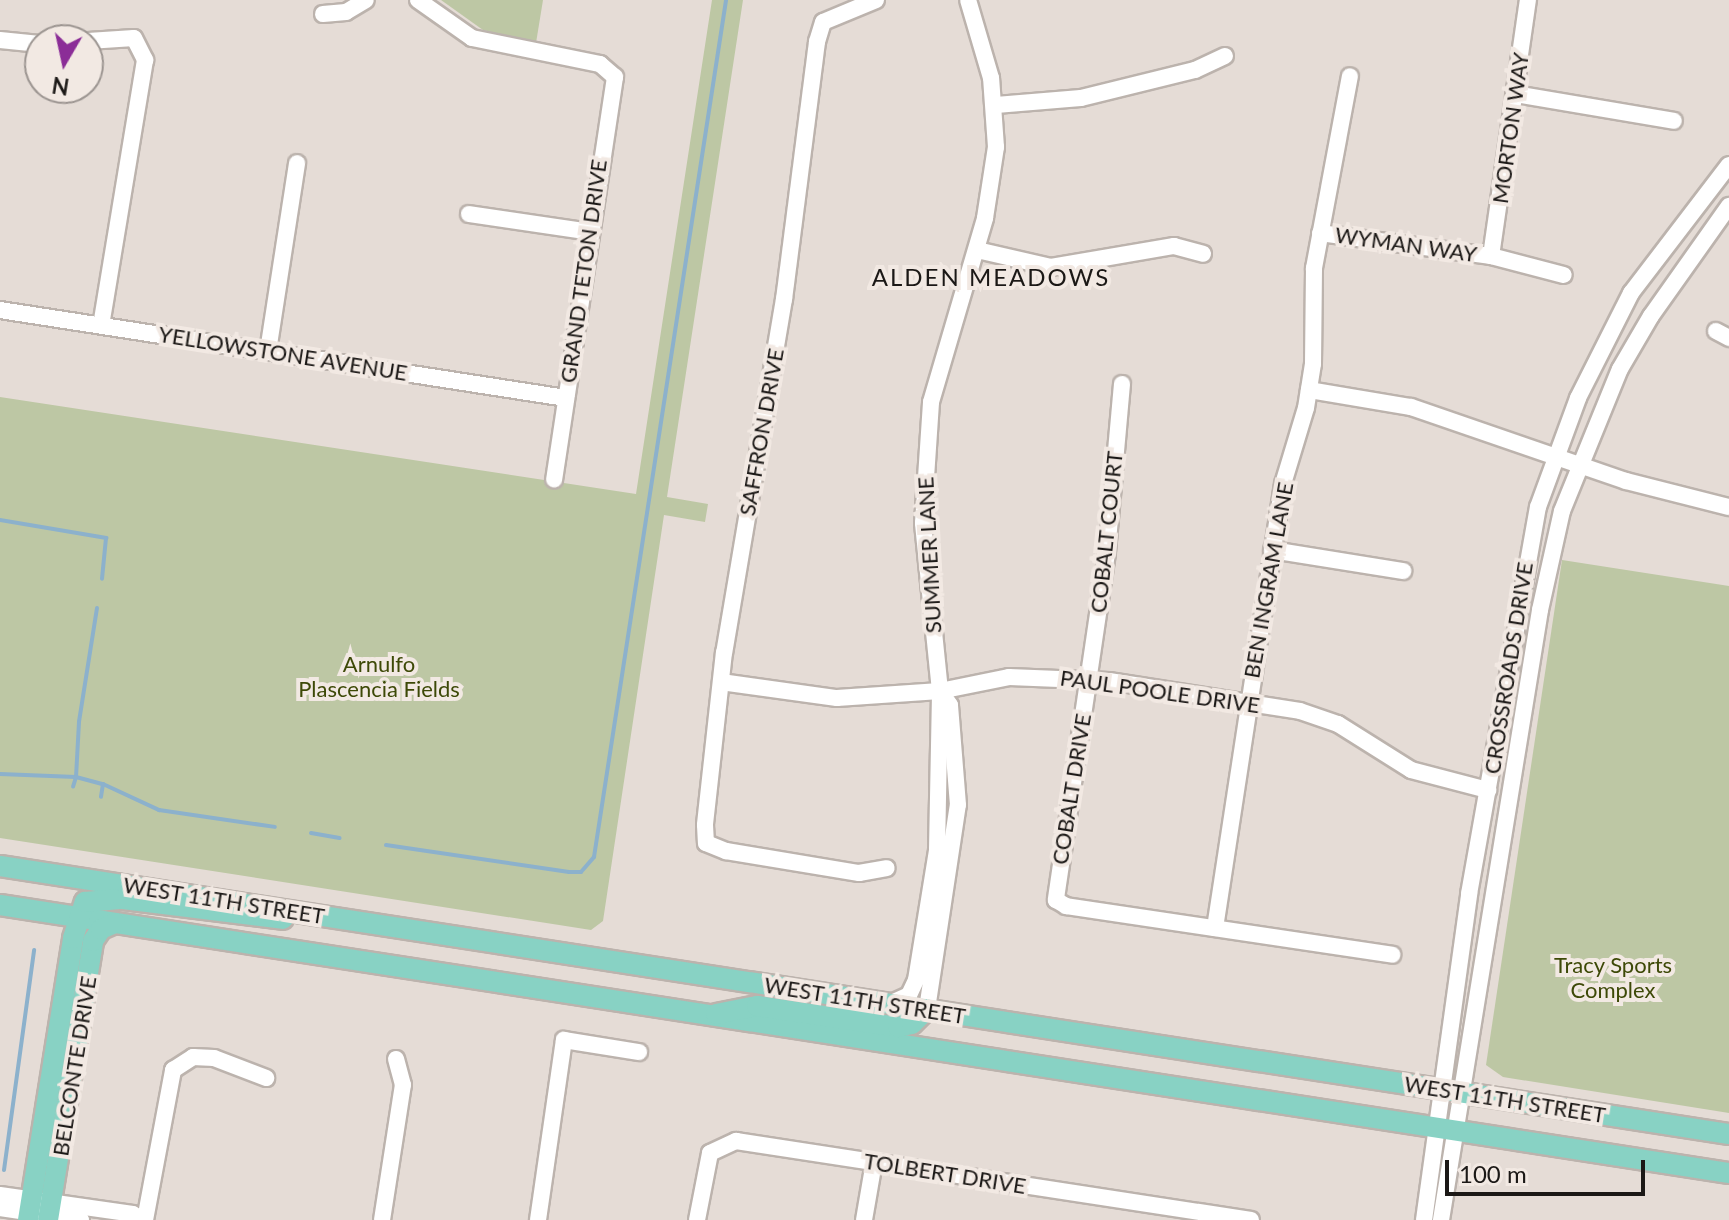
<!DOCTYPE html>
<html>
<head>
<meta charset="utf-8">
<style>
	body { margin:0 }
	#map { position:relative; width:1729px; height:1220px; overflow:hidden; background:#e5dcd6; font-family:Lato,sans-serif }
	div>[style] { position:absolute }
	.green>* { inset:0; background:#bdc7a4 }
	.stream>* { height:4px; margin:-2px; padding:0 2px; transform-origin:2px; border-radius:2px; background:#8cb1cc }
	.roads { filter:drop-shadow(2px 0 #bcb3ad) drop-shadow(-2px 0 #bcb3ad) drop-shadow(0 2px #bcb3ad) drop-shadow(0 -2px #bcb3ad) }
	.minor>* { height:16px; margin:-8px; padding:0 8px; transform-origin:8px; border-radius:8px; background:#fff }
	.major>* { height:20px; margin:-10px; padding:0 10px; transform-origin:10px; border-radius:10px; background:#88d2c4 }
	span { translate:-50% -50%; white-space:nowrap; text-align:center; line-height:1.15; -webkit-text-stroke:8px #f2e9e3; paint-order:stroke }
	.street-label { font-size:22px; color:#1b1816 }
	.park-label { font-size:22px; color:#3d4907 }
	.neighbourhood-label { font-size:24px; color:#1b1816; letter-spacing:2px }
	.north { position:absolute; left:24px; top:24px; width:80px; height:80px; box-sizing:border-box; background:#f2e9e3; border:2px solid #9c9591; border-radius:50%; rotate:189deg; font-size:22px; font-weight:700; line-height:32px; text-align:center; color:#1b1816 }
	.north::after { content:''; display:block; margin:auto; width:28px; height:36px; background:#8b2d97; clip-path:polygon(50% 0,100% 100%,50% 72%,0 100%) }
	.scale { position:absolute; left:1445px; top:1160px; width:200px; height:36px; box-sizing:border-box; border:4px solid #1b1816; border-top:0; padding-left:10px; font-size:24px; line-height:28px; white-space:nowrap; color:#1b1816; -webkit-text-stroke:6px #f2e9e3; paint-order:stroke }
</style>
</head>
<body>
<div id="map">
	<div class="green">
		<i style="clip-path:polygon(441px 0,543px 0,536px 43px,483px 30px)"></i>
		<i style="clip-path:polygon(712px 0,743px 0,667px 497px,708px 504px,705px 522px,664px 515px,603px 921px,591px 930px,0 838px,0 397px,636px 494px)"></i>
		<i style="clip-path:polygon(1562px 560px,1729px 586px,1729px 1113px,1503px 1077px,1486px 1065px)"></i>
	</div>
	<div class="stream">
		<i style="left:0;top:520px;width:108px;rotate:9.6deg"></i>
		<i style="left:106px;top:538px;width:41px;rotate:95.6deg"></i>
		<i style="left:97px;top:608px;width:115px;rotate:99deg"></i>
		<i style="left:79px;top:722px;width:55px;rotate:93.1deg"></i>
		<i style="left:76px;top:777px;width:28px;rotate:15deg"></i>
		<i style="left:103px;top:784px;width:13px;rotate:99deg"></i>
		<i style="left:0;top:774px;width:76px;rotate:2.3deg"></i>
		<i style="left:76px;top:777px;width:10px;rotate:107deg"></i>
		<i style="left:103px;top:784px;width:62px;rotate:24.9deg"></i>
		<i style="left:159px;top:810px;width:117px;rotate:8.3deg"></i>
		<i style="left:311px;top:833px;width:29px;rotate:10deg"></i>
		<i style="left:386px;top:845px;width:185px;rotate:8.4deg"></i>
		<i style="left:569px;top:872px;width:12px"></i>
		<i style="left:581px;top:872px;width:20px;rotate:-49deg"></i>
		<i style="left:594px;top:857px;width:867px;rotate:-81.24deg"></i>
		<i style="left:4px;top:1170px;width:222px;rotate:-82.2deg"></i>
	</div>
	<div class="roads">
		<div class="minor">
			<i style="left:418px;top:0;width:66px;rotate:35.1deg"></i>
			<i style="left:472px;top:38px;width:131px;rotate:11.5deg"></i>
			<i style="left:600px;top:64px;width:20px;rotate:41deg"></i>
			<i style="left:615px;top:77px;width:407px;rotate:98.6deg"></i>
			<i style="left:876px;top:0;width:57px;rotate:157.5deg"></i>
			<i style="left:823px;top:22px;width:21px;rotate:107deg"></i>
			<i style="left:817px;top:42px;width:259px;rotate:97.3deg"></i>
			<i style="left:784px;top:299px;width:358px;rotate:99.6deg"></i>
			<i style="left:724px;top:652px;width:174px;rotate:96.3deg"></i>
			<i style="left:705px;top:825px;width:18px;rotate:87deg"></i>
			<i style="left:706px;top:843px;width:22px;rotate:22deg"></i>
			<i style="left:726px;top:851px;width:135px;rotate:9.4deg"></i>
			<i style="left:859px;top:873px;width:28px;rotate:-10deg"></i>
			<i style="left:323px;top:14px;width:23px;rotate:-5deg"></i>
			<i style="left:346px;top:12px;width:23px;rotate:-31deg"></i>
			<i style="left:0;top:40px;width:40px;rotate:5.7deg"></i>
			<i style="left:88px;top:41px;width:46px;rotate:-3.7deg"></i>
			<i style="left:134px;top:38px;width:25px;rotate:63deg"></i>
			<i style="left:145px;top:60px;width:269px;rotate:99.4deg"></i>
			<i style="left:1515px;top:94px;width:161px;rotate:9.6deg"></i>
			<i style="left:996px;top:105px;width:85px;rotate:-4.7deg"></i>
			<i style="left:1081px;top:98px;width:117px;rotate:-13.8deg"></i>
			<i style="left:1195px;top:70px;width:33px;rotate:-25deg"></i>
			<i style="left:469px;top:214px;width:123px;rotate:8.4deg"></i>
			<i style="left:1320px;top:233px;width:173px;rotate:7.7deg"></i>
			<i style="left:1491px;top:256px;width:75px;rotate:14.6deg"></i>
			<i style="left:977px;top:250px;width:76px;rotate:12.9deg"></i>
			<i style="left:1051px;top:267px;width:125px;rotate:-9.7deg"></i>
			<i style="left:1174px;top:246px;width:30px;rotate:15deg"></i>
			<i style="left:1491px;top:256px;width:259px;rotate:-81.8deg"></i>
			<i style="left:0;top:310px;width:573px;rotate:8.84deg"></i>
			<i style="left:1716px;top:331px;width:15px;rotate:28deg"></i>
			<i style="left:268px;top:351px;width:190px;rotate:-81.2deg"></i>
			<i style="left:1122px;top:384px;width:170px;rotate:95.1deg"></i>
			<i style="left:1107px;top:553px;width:351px;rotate:98.4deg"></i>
			<i style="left:1056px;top:900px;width:12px;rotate:31deg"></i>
			<i style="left:1066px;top:906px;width:330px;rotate:8.5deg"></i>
			<i style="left:1309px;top:390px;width:103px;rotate:9.5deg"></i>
			<i style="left:1411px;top:407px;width:227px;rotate:19deg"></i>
			<i style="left:1626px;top:481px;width:106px;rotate:14.2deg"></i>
			<i style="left:1272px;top:550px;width:133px;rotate:9.1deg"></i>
			<i style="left:721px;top:682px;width:117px;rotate:7.9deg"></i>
			<i style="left:837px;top:698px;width:103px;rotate:-3.9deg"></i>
			<i style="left:940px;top:691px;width:70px;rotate:-11.5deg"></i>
			<i style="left:1009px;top:677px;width:100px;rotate:2.3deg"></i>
			<i style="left:1109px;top:681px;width:193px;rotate:8.9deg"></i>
			<i style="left:1300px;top:711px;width:40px;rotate:18.9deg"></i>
			<i style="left:1338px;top:724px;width:86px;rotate:32.2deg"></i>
			<i style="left:1411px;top:770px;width:80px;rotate:14.6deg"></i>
			<i style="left:1215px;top:928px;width:449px;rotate:-81.3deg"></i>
			<i style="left:1283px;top:484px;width:79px;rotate:-73.2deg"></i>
			<i style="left:1306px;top:408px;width:45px;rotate:-81deg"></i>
			<i style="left:1313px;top:364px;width:96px;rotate:-89.4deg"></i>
			<i style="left:1314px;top:268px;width:195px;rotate:-79.4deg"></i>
			<i style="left:889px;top:1004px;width:22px;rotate:-24deg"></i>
			<i style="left:909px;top:995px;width:17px;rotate:-65deg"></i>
			<i style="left:916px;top:980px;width:132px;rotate:-80.8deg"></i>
			<i style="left:937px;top:850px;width:159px;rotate:-88.9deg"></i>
			<i style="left:940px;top:691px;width:169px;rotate:-95.8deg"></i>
			<i style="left:923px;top:523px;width:121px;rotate:-86.2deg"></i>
			<i style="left:931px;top:402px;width:192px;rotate:-73.6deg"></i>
			<i style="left:985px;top:218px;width:72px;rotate:-81.2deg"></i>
			<i style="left:996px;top:147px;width:69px;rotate:-94.1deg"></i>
			<i style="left:991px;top:78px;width:81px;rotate:-106.4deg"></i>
			<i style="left:927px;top:1009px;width:206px;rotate:-81.4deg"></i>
			<i style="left:958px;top:805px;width:100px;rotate:-94.6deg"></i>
			<i style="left:950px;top:705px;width:17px;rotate:-126deg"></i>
			<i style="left:0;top:1195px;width:134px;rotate:8.1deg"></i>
			<i style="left:133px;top:1214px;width:9px;rotate:41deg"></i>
			<i style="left:0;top:1208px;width:82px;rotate:8.4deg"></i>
			<i style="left:145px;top:1220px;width:153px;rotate:-79.4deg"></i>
			<i style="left:173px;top:1070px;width:24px;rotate:-33deg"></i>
			<i style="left:193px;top:1057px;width:21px;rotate:3deg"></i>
			<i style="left:214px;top:1058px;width:56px;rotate:21deg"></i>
			<i style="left:382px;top:1220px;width:137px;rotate:-81.2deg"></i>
			<i style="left:403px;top:1085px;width:27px;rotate:-105deg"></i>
			<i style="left:538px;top:1220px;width:182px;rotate:-81.8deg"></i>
			<i style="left:564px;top:1040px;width:76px;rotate:9.1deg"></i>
			<i style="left:697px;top:1220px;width:68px;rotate:-79deg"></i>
			<i style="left:710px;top:1153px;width:29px;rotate:-25deg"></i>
			<i style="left:736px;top:1141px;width:521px;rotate:8.72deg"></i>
			<i style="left:864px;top:1220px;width:59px;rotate:-80.2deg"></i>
			<i style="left:1424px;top:1220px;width:329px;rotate:-82.1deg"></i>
			<i style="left:1469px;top:894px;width:393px;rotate:-79.9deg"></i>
			<i style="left:1538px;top:507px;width:116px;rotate:-69.8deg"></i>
			<i style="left:1578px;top:398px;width:118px;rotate:-63.2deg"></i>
			<i style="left:1631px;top:293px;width:161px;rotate:-52.6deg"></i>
			<i style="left:1441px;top:1220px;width:618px;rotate:-80.78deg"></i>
			<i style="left:1540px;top:610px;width:101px;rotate:-77.5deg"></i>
			<i style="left:1562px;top:511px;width:153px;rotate:-67.8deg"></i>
			<i style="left:1620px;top:369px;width:61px;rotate:-59.7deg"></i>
			<i style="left:1651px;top:316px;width:135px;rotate:-54.7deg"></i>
		</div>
		<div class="major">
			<i style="left:0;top:866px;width:1750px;rotate:8.81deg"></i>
			<i style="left:0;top:905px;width:1750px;rotate:8.81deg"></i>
			<i style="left:716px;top:1014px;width:42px;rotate:-11deg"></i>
			<i style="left:757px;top:1006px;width:143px;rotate:8.5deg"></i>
			<i style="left:898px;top:1027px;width:14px;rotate:-12deg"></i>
			<i style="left:912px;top:1024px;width:21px;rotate:-45deg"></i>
			<i style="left:28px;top:1220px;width:286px;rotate:-80.9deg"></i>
			<i style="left:73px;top:938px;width:38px;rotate:-72deg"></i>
			<i style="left:85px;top:902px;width:38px;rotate:-5deg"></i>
			<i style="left:123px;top:899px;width:161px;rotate:7.1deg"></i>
			<i style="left:48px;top:1220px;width:283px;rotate:-80.8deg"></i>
			<i style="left:93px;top:941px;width:14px;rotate:-56deg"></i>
			<i style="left:101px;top:929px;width:15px;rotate:-23deg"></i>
		</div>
	</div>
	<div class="street-label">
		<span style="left:1510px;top:128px;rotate:-82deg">MORTON WAY</span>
		<span style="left:1406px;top:244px;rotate:8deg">WYMAN WAY</span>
		<span style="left:583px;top:271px;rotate:-82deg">GRAND TETON DRIVE</span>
		<span style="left:283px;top:353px;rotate:9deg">YELLOWSTONE AVENUE</span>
		<span style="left:761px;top:432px;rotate:-80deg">SAFFRON DRIVE</span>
		<span style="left:1106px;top:532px;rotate:-84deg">COBALT COURT</span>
		<span style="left:929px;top:555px;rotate:-93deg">SUMMER LANE</span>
		<span style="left:1268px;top:580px;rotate:-80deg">BEN INGRAM LANE</span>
		<span style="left:1508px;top:668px;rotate:-81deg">CROSSROADS DRIVE</span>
		<span style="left:1160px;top:691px;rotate:8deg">PAUL POOLE DRIVE</span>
		<span style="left:1071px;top:789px;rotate:-81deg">COBALT DRIVE</span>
		<span style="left:224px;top:900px;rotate:9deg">WEST 11TH STREET</span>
		<span style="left:865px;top:1000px;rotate:9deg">WEST 11TH STREET</span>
		<span style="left:74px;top:1066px;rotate:-81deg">BELCONTE DRIVE</span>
		<span style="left:1505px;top:1099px;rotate:9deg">WEST 11TH STREET</span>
		<span style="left:945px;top:1173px;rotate:9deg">TOLBERT DRIVE</span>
	</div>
	<div class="park-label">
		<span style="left:379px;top:676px">Arnulfo<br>Plascencia Fields</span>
		<span style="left:1613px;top:977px">Tracy Sports<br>Complex</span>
	</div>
	<div class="neighbourhood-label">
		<span style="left:991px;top:277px">ALDEN MEADOWS</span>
	</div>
	<div class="north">N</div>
	<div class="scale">100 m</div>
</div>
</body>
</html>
